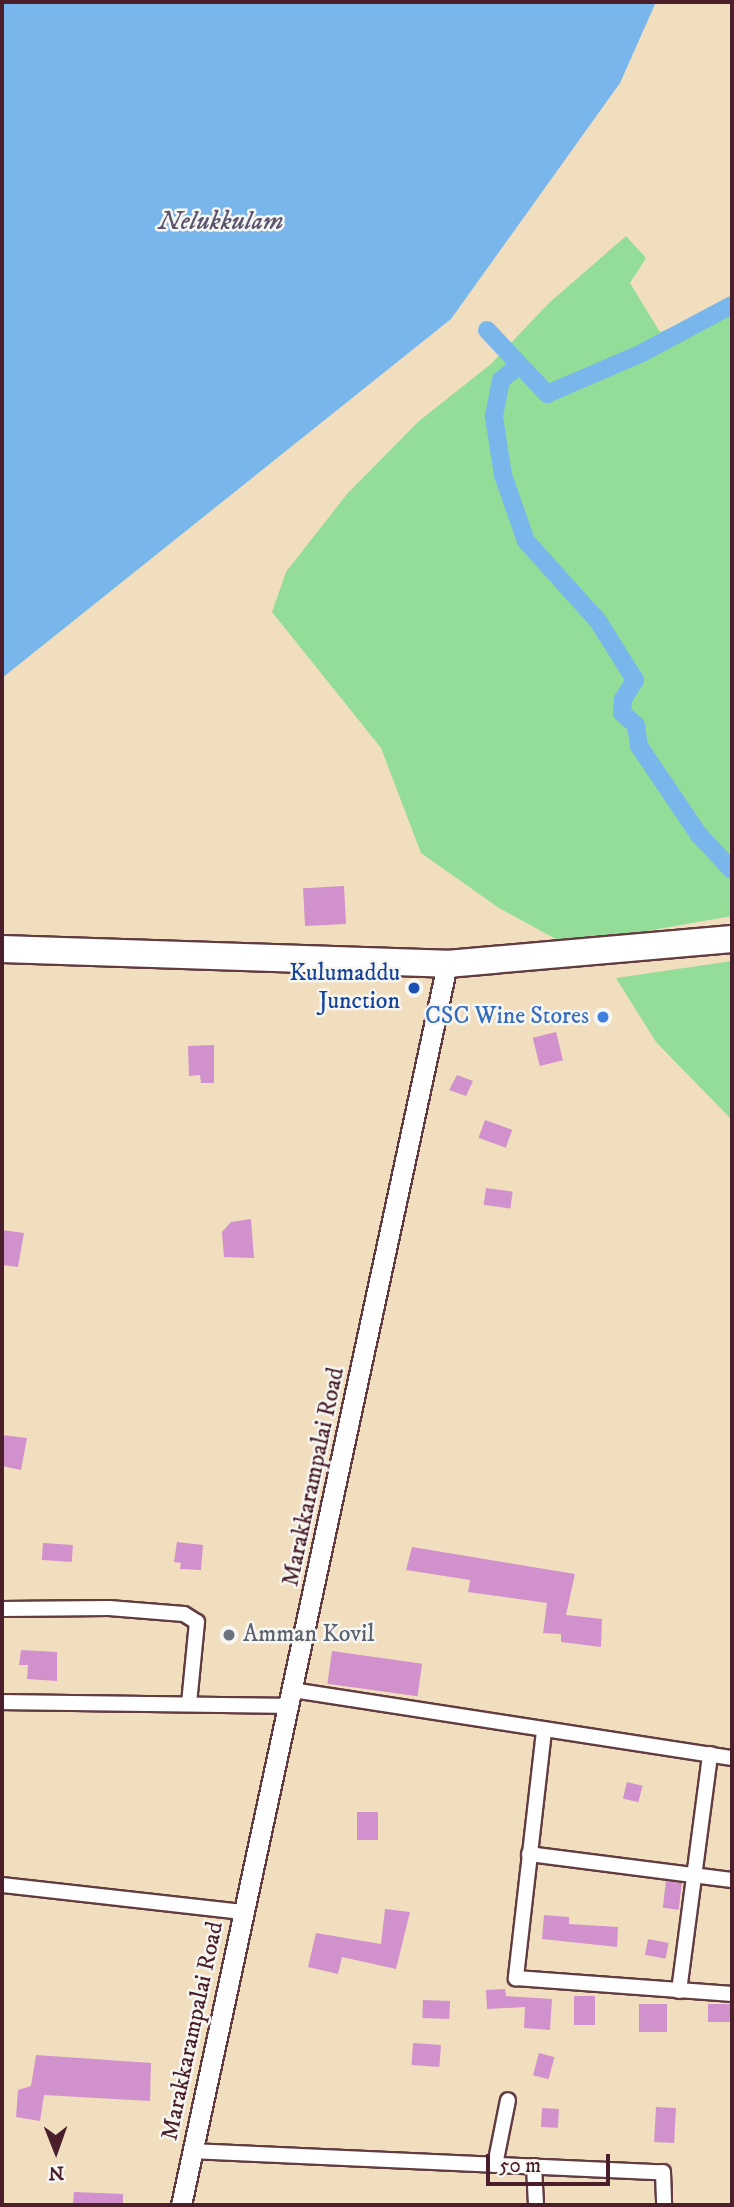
<!DOCTYPE html>
<html>
<head>
<meta charset="utf-8">
<style>
	body { margin:0 }
	#map { position:relative; width:734px; height:2207px; overflow:hidden; background:#f1debf; font-family:"IM FELL DW Pica",serif }
	div>[style] { position:absolute }
	.green>* { inset:0; background:#93dd99 }
	.water>* { inset:0; background:#79b6ec }
	.canal>* { height:18px; margin:-9px; padding:0 9px; transform-origin:9px; border-radius:9px; background:#79b6ec }
	.building>* { inset:0; background:#d191cc; transform-origin:0 0 }
	.roads { filter:drop-shadow(2px 0 #633c41) drop-shadow(-2px 0 #633c41) drop-shadow(0 2px #633c41) drop-shadow(0 -2px #633c41) }
	.street>* { height:14px; margin:-7px; padding:0 7px; transform-origin:7px; border-radius:7px; background:#fff }
	.secondary>* { height:19px; margin:-9.5px; padding:0 9.5px; transform-origin:9.5px; border-radius:9.5px; background:#fff }
	.highway>* { height:26px; margin:-13px; padding:0 13px; transform-origin:13px; border-radius:13px; background:#fff }
	.dots>* { width:19px; height:19px; translate:-50% -50%; box-sizing:border-box; border:4px solid #f6f6f2; border-radius:50% }
	span { translate:-50% -50%; white-space:nowrap; text-align:center; line-height:1.15; -webkit-text-stroke:5px #f6f6f2; paint-order:stroke }
	.transit-label { font-size:24px; color:#164399 }
	.right { translate:-100% -50%; text-align:right }
	.shop-label { font-size:24px; color:#366cbe }
	.street-label { font-size:24px; color:#4a1f2b }
	.worship-label { font-size:24px; color:#5b616d }
	.left { translate:0 -50%; text-align:left }
	.water-label { font-size:26px; color:#5a546f; font-style:italic }
	.frame { position:absolute; inset:0; border:4px solid #4a1f2b; pointer-events:none }
	.north { position:absolute; left:21px; top:2116px; width:70px; height:70px; -webkit-text-stroke:5px #f6f6f2; paint-order:stroke; rotate:179deg; font-size:19px; font-weight:700; line-height:28px; text-align:center; color:#4a1f2b }
	.north::after { content:''; display:block; margin:auto; width:24px; height:32px; background:#4a1f2b; clip-path:polygon(50% 0,100% 100%,50% 72%,0 100%) }
	.scale { position:absolute; left:486px; top:2154px; width:124px; height:32px; box-sizing:border-box; border:4px solid #4a1f2b; border-top:0; padding-left:9px; font-size:21px; line-height:24px; white-space:nowrap; color:#4a1f2b; -webkit-text-stroke:5px #f6f6f2; paint-order:stroke }
</style>
</head>
<body>
<div id="map">
	<div class="green">
		<i style="clip-path:polygon(626px 236px,646px 258px,630px 283px,660px 332px,732px 307px,732px 916px,567px 945px,499px 908px,421px 853px,381px 748px,272px 612px,286px 572px,347px 494px,419px 421px,491px 364px,549px 303px)"></i>
		<i style="clip-path:polygon(732px 961px,732px 1120px,656px 1042px,616px 978px)"></i>
	</div>
	<div class="water">
		<i style="clip-path:polygon(2px 2px,656px 2px,620px 83px,451px 319px,2px 678px)"></i>
	</div>
	<div class="canal">
		<i style="left:487px;top:330px;width:88px;rotate:46.8deg"></i>
		<i style="left:547px;top:394px;width:103px;rotate:-23.3deg"></i>
		<i style="left:642px;top:353px;width:102px;rotate:-28.1deg"></i>
		<i style="left:519px;top:365px;width:23px;rotate:140deg"></i>
		<i style="left:501px;top:380px;width:38px;rotate:101deg"></i>
		<i style="left:494px;top:417px;width:59px;rotate:81.2deg"></i>
		<i style="left:503px;top:475px;width:70px;rotate:70.8deg"></i>
		<i style="left:526px;top:541px;width:108px;rotate:48deg"></i>
		<i style="left:598px;top:621px;width:70px;rotate:57.9deg"></i>
		<i style="left:635px;top:680px;width:22px;rotate:122deg"></i>
		<i style="left:623px;top:699px;width:14px;rotate:94deg"></i>
		<i style="left:622px;top:713px;width:18px;rotate:41deg"></i>
		<i style="left:636px;top:725px;width:21px;rotate:82deg"></i>
		<i style="left:639px;top:746px;width:107px;rotate:56deg"></i>
		<i style="left:699px;top:835px;width:48px;rotate:46.7deg"></i>
	</div>
	<div class="building">
		<i style="left:344px;top:886px;width:38px;height:41px;rotate:87deg"></i>
		<i style="left:556px;top:1032px;width:29px;height:24px;rotate:76deg"></i>
		<i style="clip-path:polygon(214px 1045px,214px 1083px,201px 1083px,200px 1075px,189px 1076px,188px 1046px)"></i>
		<i style="clip-path:polygon(457px 1075px,473px 1081px,466px 1096px,449px 1090px)"></i>
		<i style="left:485px;top:1120px;width:29px;height:19px;rotate:20deg"></i>
		<i style="left:486px;top:1188px;width:27px;height:17px;rotate:8deg"></i>
		<i style="clip-path:polygon(251px 1219px,254px 1258px,224px 1257px,222px 1232px,231px 1222px)"></i>
		<i style="clip-path:polygon(2px 1230px,24px 1233px,18px 1267px,2px 1265px)"></i>
		<i style="clip-path:polygon(2px 1435px,27px 1438px,21px 1470px,2px 1466px)"></i>
		<i style="clip-path:polygon(177px 1542px,203px 1545px,201px 1570px,180px 1569px,181px 1563px,174px 1562px)"></i>
		<i style="left:43px;top:1543px;width:30px;height:17px;rotate:4deg"></i>
		<i style="clip-path:polygon(412px 1547px,575px 1574px,566px 1615px,602px 1619px,601px 1647px,561px 1642px,561px 1634px,543px 1633px,547px 1603px,468px 1592px,470px 1580px,406px 1570px)"></i>
		<i style="clip-path:polygon(21px 1650px,57px 1652px,57px 1681px,27px 1679px,28px 1665px,19px 1665px)"></i>
		<i style="left:332px;top:1651px;width:91px;height:33px;rotate:8deg"></i>
		<i style="left:627px;top:1782px;width:16px;height:17px;rotate:14deg"></i>
		<i style="left:357px;top:1812px;width:21px;height:28px"></i>
		<i style="left:666px;top:1881px;width:16px;height:27px;rotate:7deg"></i>
		<i style="clip-path:polygon(385px 1909px,410px 1912px,396px 1969px,342px 1957px,338px 1974px,308px 1967px,316px 1933px,381px 1944px)"></i>
		<i style="clip-path:polygon(544px 1915px,569px 1917px,569px 1924px,618px 1927px,617px 1947px,542px 1939px)"></i>
		<i style="left:648px;top:1939px;width:21px;height:16px;rotate:11deg"></i>
		<i style="clip-path:polygon(505px 1989px,506px 1996px,552px 1999px,550px 2030px,524px 2028px,525px 2007px,487px 2009px,486px 1990px)"></i>
		<i style="left:574px;top:1996px;width:21px;height:29px"></i>
		<i style="left:423px;top:2000px;width:27px;height:18px;rotate:2deg"></i>
		<i style="left:639px;top:2004px;width:28px;height:28px"></i>
		<i style="left:732px;top:2004px;width:18px;height:24px;rotate:90deg"></i>
		<i style="left:413px;top:2043px;width:28px;height:22px;rotate:4deg"></i>
		<i style="left:539px;top:2053px;width:16px;height:23px;rotate:15deg"></i>
		<i style="clip-path:polygon(36px 2055px,151px 2063px,150px 2101px,44px 2095px,40px 2121px,16px 2117px,18px 2090px,31px 2086px)"></i>
		<i style="left:656px;top:2107px;width:20px;height:35px;rotate:3deg"></i>
		<i style="left:542px;top:2108px;width:17px;height:19px;rotate:3deg"></i>
		<i style="clip-path:polygon(74px 2192px,123px 2194px,123px 2205px,73px 2205px)"></i>
	</div>
	<div class="roads">
		<div class="street">
			<i style="left:2px;top:1609px;width:107px;rotate:-0.5deg"></i>
			<i style="left:109px;top:1608px;width:75px;rotate:4.6deg"></i>
			<i style="left:184px;top:1614px;width:15px;rotate:32deg"></i>
			<i style="left:197px;top:1622px;width:81px;rotate:95.6deg"></i>
			<i style="left:292px;top:1690px;width:445px;rotate:8.8deg"></i>
			<i style="left:2px;top:1702px;width:287px;rotate:0.8deg"></i>
			<i style="left:544px;top:1731px;width:249px;rotate:96.5deg"></i>
			<i style="left:516px;top:1978px;width:217px;rotate:4.2deg"></i>
			<i style="left:529px;top:1854px;width:205px;rotate:7.3deg"></i>
			<i style="left:2px;top:1885px;width:244px;rotate:6.4deg"></i>
			<i style="left:679px;top:1991px;width:239px;rotate:-82.5deg"></i>
			<i style="left:192px;top:2151px;width:471px;rotate:2.6deg"></i>
			<i style="left:663px;top:2172px;width:33px;rotate:88deg"></i>
			<i style="left:495px;top:2165px;width:66px;rotate:-78.7deg"></i>
			<i style="left:534px;top:2166px;width:39px;rotate:87deg"></i>
		</div>
		<div class="secondary">
			<i style="left:181px;top:2205px;width:1269px;rotate:-77.9deg"></i>
		</div>
		<div class="highway">
			<i style="left:2px;top:949px;width:445px;rotate:1.9deg"></i>
			<i style="left:447px;top:964px;width:286px;rotate:-5deg"></i>
		</div>
	</div>
	<div class="dots">
		<i style="left:414px;top:988px;background:#1a4fb4"></i>
		<i style="left:603px;top:1017px;background:#3f7fe0"></i>
		<i style="left:229px;top:1635px;background:#6b7280"></i>
	</div>
	<div class="transit-label">
		<span class="right" style="left:400px;top:988px">Kulumaddu<br>Junction</span>
	</div>
	<div class="shop-label">
		<span class="right" style="left:589px;top:1017px">CSC Wine Stores</span>
	</div>
	<div class="street-label">
		<span style="left:314px;top:1477px;rotate:-78deg">Marakkarampalai Road</span>
		<span style="left:193px;top:2031px;rotate:-78deg">Marakkarampalai Road</span>
	</div>
	<div class="worship-label">
		<span class="left" style="left:243px;top:1635px">Amman Kovil</span>
	</div>
	<div class="water-label">
		<span style="left:221px;top:222px">Nelukkulam</span>
	</div>
	<div class="frame"></div>
	<div class="north">N</div>
	<div class="scale">50 m</div>
</div>
</body>
</html>
